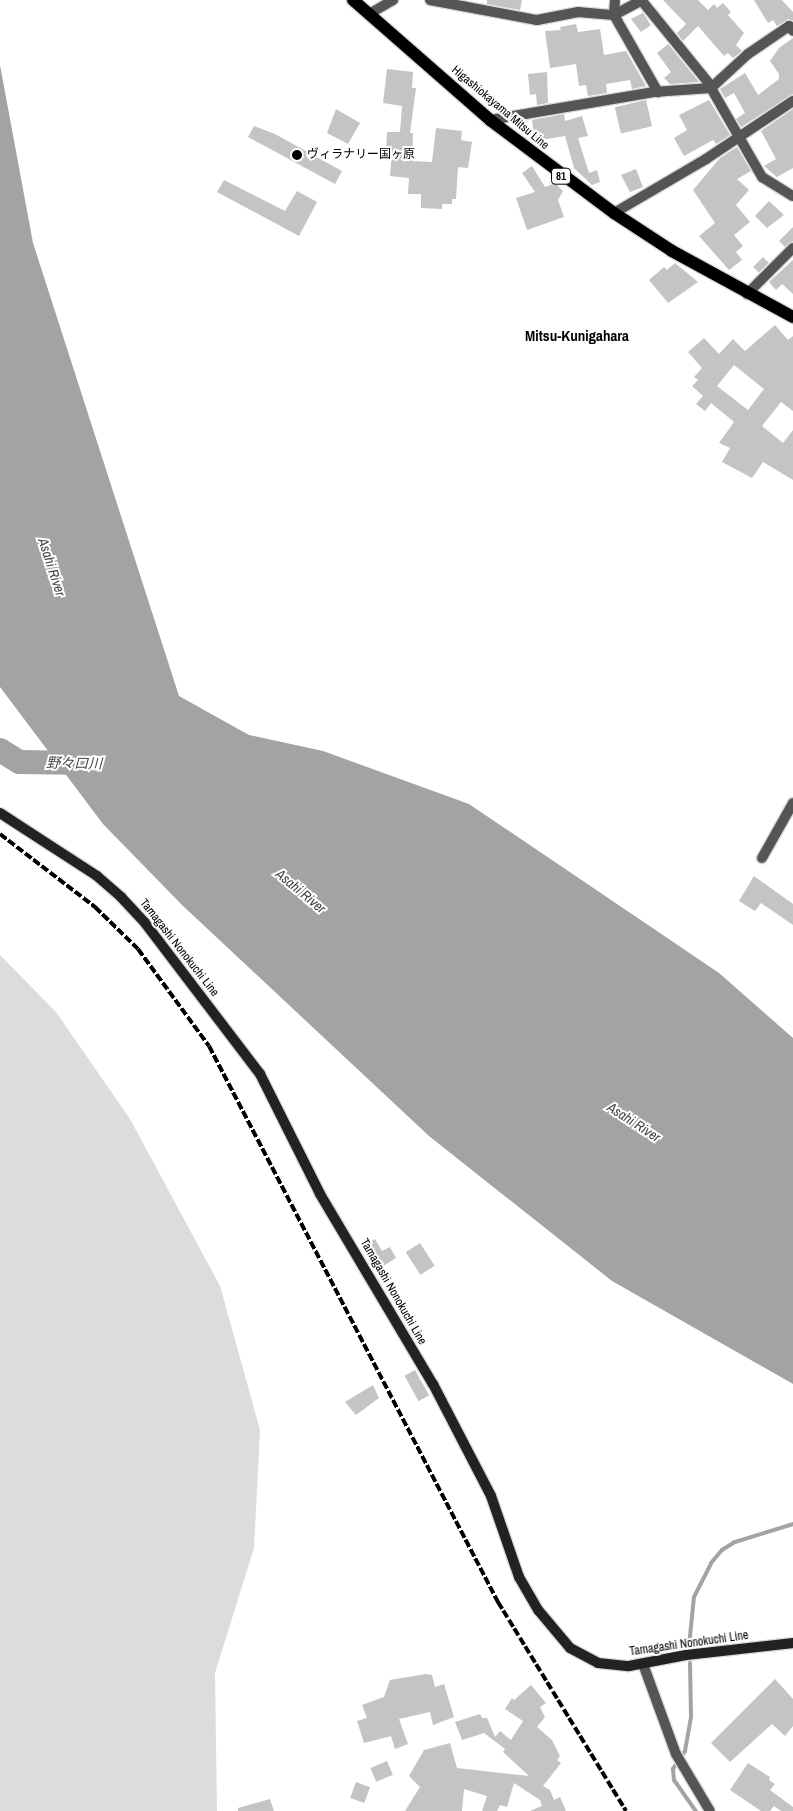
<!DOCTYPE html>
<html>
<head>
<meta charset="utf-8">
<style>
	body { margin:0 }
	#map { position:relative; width:793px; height:1811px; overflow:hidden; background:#fff; font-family:"Archivo Narrow","Noto Sans JP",sans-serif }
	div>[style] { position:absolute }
	.green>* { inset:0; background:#dcdcdc }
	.water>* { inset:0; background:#a3a3a3 }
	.stream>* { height:4px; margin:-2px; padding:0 2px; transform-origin:2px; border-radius:2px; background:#a3a3a3 }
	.river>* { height:24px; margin:-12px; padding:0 12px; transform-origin:12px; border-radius:12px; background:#a3a3a3 }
	.building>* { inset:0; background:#c4c4c4; transform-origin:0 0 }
	.roads { filter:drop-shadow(1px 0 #dbdbdb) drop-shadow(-1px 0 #dbdbdb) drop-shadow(0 1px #dbdbdb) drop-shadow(0 -1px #dbdbdb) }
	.street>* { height:10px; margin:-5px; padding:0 5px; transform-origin:5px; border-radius:5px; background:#555 }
	.secondary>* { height:10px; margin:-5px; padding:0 5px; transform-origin:5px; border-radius:5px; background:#222 }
	.primary>* { height:12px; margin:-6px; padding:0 6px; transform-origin:6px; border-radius:6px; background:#000 }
	.rail>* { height:4px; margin-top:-2px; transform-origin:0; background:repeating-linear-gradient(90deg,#000 0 8px,transparent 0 10.5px) }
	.dots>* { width:14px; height:14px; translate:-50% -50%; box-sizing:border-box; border:2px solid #fff; border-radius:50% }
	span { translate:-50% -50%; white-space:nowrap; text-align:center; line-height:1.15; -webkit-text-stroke:4px #fff; paint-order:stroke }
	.shield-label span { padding:1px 4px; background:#fff; border:1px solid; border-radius:4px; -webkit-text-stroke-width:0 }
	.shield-label { font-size:11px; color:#000; font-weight:700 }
	.street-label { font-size:12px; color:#000 }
	.poi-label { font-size:12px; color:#000 }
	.left { translate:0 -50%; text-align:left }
	.water-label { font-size:14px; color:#444; font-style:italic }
	.quarter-label { font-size:15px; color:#000; font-weight:700 }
</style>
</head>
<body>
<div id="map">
	<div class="green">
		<i style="clip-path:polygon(0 955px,56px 1012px,130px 1119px,220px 1286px,260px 1430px,254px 1548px,215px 1673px,217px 1811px,0 1811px)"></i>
	</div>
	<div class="water">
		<i style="clip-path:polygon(0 65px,33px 243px,179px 696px,249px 735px,323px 751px,469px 804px,719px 973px,793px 1038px,793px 1384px,612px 1281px,429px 1136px,182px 905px,103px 824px,0 687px)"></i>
	</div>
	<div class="stream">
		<i style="left:689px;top:1646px;width:49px;rotate:-84.2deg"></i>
		<i style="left:694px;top:1597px;width:38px;rotate:-63deg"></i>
		<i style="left:711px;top:1563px;width:17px;rotate:-50deg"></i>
		<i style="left:722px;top:1550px;width:15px;rotate:-32deg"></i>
		<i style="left:735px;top:1542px;width:61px;rotate:-17.2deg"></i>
		<i style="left:690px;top:1663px;width:54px;rotate:88.9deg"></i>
		<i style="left:691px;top:1717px;width:35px;rotate:100deg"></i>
		<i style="left:685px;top:1751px;width:22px;rotate:124deg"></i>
		<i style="left:673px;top:1769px;width:11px;rotate:85deg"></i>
		<i style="left:674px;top:1780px;width:38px;rotate:55deg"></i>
	</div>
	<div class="river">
		<i style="left:0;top:750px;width:22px;rotate:32deg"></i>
		<i style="left:19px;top:762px;width:70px;rotate:0.8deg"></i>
	</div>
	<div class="building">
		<i style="clip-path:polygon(487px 0,522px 0,520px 10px,487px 4px)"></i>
		<i style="clip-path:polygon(663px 0,698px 0,708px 10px,714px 4px,717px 8px,723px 3px,731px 12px,728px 15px,744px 33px,736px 45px,742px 51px,733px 58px,728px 53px,724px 56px,698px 26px,683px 41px,677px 33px,686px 24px)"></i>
		<i style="clip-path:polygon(754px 0,782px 0,793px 12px,793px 21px,788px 19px,777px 26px,773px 20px,768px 23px)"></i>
		<i style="clip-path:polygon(643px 13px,651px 25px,641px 32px,631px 19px)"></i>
		<i style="clip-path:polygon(576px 24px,578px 32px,600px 29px,604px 55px,626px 51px,646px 86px,632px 89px,630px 80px,606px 84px,607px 93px,588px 96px,586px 85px,579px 86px,576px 64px,550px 68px,545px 31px,561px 30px,560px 27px)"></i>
		<i style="clip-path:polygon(793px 38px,793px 94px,741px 127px,736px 119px,745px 113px,734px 93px,725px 98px,720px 89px,745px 73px,758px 95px,779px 79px,779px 74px,770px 61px,779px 48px)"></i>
		<i style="clip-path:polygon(668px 44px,699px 82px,670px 84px,664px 78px,671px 72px,657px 53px)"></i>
		<i style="clip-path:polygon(387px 69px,413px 72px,412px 88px,416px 88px,410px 133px,413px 133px,412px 161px,432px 162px,436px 128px,462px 131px,461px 140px,472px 142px,468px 168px,458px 167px,456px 199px,452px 199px,452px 204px,442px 204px,442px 209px,421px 208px,421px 194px,408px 194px,409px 178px,390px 176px,392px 150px,386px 150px,387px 132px,400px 132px,402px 106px,383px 103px)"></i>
		<i style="clip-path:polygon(547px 72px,548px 103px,537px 105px,536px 94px,530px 95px,528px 74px)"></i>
		<i style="left:646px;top:100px;width:27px;height:32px;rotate:77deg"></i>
		<i style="clip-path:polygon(709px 100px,730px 135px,716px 144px,713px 140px,684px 156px,674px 138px,687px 130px,679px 115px)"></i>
		<i style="clip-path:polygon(336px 109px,360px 123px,348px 144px,327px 133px)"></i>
		<i style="clip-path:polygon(793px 109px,793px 168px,777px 177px,764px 166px,776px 159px,761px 131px)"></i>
		<i style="clip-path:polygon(564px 114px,565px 121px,582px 116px,588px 136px,578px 138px,589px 173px,597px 170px,600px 182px,592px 185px,574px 168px,565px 136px,535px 141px,532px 120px)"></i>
		<i style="clip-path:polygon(254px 126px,275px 134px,342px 171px,335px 184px,248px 137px)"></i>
		<i style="clip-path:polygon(737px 147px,751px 171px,737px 179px,749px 190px,736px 205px,750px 222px,734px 235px,743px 246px,736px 252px,742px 260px,729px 270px,699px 236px,715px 223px,693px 190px,720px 158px)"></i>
		<i style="clip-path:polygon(532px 166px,545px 187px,555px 183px,563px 191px,558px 200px,564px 217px,527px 230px,516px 198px,535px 192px,522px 173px)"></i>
		<i style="clip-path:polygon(636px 169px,643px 187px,630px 192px,621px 175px)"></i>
		<i style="clip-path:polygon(224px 180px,285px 211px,297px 191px,317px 202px,299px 236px,217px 192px)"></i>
		<i style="clip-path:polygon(769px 201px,784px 215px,767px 228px,755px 216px)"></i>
		<i style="clip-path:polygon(793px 227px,793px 241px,785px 247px,779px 241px)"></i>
		<i style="left:763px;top:257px;width:8px;height:14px;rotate:45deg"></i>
		<i style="clip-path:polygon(793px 260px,793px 294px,782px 284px,776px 290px,769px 282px)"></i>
		<i style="clip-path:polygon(675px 263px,698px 282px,668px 303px,649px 280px,664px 267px,667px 270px)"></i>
		<i style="clip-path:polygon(evenodd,775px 325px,788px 340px,793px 336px,793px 411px,781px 402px,762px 426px,783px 443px,793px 430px,793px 480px,763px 462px,752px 478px,722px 462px,730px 448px,719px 443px,734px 422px,711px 403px,705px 411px,696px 404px,703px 396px,692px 386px,698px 380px,694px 377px,702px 368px,688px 352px,704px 338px,719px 354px,733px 339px,745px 351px,775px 325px,734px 365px,764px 389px,748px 410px,717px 386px,734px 365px)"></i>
		<i style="clip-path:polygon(754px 876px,793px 904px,793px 925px,761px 903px,755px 911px,739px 901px)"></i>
		<i style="clip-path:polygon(375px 1239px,382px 1251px,390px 1247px,396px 1258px,377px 1270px,363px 1246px)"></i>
		<i style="left:420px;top:1243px;width:27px;height:17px;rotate:57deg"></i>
		<i style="left:415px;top:1370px;width:29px;height:12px;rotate:61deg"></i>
		<i style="clip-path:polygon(373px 1385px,379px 1398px,356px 1415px,345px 1402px)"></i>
		<i style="clip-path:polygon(426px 1674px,432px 1675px,435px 1687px,444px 1684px,454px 1717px,433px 1725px,430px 1712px,399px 1719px,408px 1744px,395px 1749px,391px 1736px,364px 1743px,357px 1721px,367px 1718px,362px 1705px,384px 1697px,390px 1680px)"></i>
		<i style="clip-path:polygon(775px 1679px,793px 1699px,793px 1726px,785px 1736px,772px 1724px,730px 1762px,711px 1743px)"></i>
		<i style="clip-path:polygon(531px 1685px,546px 1703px,540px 1707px,545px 1717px,537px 1727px,552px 1740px,560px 1756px,557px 1760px,561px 1763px,543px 1786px,550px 1790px,554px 1800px,560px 1797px,566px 1811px,530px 1811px,542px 1806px,540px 1800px,514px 1783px,507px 1807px,500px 1805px,497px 1811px,482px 1811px,487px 1796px,464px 1789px,462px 1811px,405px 1811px,420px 1787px,409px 1776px,424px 1750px,450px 1743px,457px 1768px,529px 1776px,503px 1752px,505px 1749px,484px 1733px,462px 1740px,455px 1722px,480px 1714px,482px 1718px,487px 1718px,495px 1737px,500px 1731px,511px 1740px,523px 1721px,505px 1709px,512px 1698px,514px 1700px)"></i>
		<i style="left:387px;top:1761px;width:15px;height:18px;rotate:67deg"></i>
		<i style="clip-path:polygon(748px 1763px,770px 1777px,769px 1780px,775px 1784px,770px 1790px,793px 1807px,793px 1811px,781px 1811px,774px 1806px,770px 1811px,761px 1811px,730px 1790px)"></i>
		<i style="left:356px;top:1782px;width:15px;height:17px;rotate:20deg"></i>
		<i style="clip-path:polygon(270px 1799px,274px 1811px,238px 1811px,238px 1808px)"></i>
	</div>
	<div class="roads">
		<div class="street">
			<i style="left:430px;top:0;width:109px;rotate:10.6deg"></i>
			<i style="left:537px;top:20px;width:42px;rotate:-11deg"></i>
			<i style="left:578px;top:12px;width:36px;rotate:5deg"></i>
			<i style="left:614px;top:15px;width:89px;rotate:60.3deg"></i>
			<i style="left:615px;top:0;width:15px;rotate:94deg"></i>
			<i style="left:614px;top:15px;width:32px;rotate:-28deg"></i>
			<i style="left:642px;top:1px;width:111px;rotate:50.9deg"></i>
			<i style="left:369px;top:14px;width:28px;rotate:-30deg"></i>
			<i style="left:711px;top:88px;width:103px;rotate:60.2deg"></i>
			<i style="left:762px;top:177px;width:36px;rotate:32deg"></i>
			<i style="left:490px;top:120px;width:165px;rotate:-9.7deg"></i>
			<i style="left:653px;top:92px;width:58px;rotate:-3.9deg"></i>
			<i style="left:711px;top:88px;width:50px;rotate:-42.6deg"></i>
			<i style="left:748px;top:54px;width:50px;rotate:-34.3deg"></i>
			<i style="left:789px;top:26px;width:6px;rotate:51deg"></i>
			<i style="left:614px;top:213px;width:107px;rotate:-30.4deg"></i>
			<i style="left:706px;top:159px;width:105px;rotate:-33.7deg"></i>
			<i style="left:747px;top:294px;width:65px;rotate:-45deg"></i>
			<i style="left:762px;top:858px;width:63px;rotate:-60.6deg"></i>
			<i style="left:643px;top:1664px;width:96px;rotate:69.9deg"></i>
			<i style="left:676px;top:1754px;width:66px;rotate:59.2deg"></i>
		</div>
		<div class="secondary">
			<i style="left:0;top:813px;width:116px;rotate:33deg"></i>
			<i style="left:97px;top:876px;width:32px;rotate:41deg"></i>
			<i style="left:121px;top:897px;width:35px;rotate:47deg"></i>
			<i style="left:145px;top:923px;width:190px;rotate:52.7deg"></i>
			<i style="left:260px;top:1074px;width:134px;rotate:63.4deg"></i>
			<i style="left:320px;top:1194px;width:221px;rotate:59.3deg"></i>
			<i style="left:433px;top:1384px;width:126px;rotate:62.6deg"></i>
			<i style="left:491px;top:1496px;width:86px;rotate:70.9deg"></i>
			<i style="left:519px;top:1577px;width:39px;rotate:60deg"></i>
			<i style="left:539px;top:1611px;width:48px;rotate:50deg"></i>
			<i style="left:570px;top:1648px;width:32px;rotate:28deg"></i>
			<i style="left:598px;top:1663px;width:31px;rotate:6deg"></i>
			<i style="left:629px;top:1666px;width:58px;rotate:-10.9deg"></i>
			<i style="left:686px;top:1655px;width:108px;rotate:-6.4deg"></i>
		</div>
		<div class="primary">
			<i style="left:353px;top:0;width:182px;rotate:41.2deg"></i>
			<i style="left:490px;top:120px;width:155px;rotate:36.9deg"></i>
			<i style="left:614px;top:213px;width:69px;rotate:33.2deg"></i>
			<i style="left:672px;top:251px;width:138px;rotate:28.6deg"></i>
		</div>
	</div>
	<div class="rail">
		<i style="left:0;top:834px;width:120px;rotate:37.5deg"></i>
		<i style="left:95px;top:907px;width:60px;rotate:44.3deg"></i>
		<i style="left:138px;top:949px;width:120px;rotate:53.8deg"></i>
		<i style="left:209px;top:1046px;width:627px;rotate:62.54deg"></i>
		<i style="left:498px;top:1602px;width:245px;rotate:58.5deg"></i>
	</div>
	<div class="dots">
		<i style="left:297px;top:155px;background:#000"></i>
	</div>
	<div class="shield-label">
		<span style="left:561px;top:176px">81</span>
	</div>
	<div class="street-label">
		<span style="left:500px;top:108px;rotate:40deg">Higashiokayama Mitsu Line</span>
		<span style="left:179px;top:948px;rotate:52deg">Tamagashi Nonokuchi Line</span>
		<span style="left:393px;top:1292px;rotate:60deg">Tamagashi Nonokuchi Line</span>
		<span style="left:689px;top:1644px;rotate:-8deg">Tamagashi Nonokuchi Line</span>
	</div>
	<div class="poi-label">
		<span class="left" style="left:307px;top:155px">ヴィラナリー国ヶ原</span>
	</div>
	<div class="water-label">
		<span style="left:52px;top:567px;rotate:72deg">Asahi River</span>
		<span style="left:74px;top:763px;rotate:1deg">野々口川</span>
		<span style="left:301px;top:891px;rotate:40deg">Asahi River</span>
		<span style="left:634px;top:1122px;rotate:33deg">Asahi River</span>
	</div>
	<div class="quarter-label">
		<span style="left:577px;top:336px">Mitsu-Kunigahara</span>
	</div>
</div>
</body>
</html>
